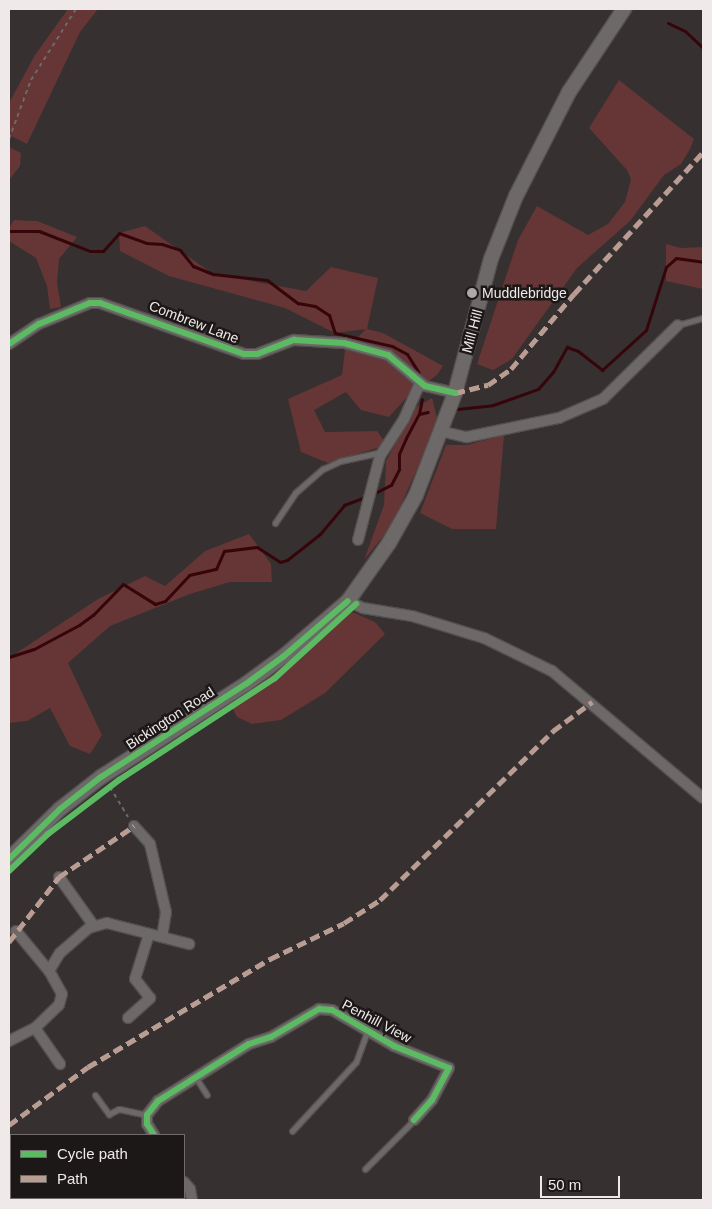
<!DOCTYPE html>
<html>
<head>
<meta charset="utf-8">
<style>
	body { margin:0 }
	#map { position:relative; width:712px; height:1209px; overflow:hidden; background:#363030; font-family:Arial,sans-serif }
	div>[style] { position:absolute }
	.green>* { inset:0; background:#663535 }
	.stream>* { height:3px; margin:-1.5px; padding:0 1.5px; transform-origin:1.5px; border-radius:1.5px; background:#36050a }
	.path>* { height:2px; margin-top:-1px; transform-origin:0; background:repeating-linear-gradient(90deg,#6d6a6a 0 4px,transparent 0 8px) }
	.roads { filter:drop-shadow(1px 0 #544f4f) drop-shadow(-1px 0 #544f4f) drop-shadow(0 1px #544f4f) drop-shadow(0 -1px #544f4f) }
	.service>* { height:5px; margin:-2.5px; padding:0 2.5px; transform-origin:2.5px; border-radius:2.5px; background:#6d6968 }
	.minor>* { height:10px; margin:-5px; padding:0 5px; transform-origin:5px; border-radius:5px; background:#6d6968 }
	.secondary>* { height:14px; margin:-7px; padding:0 7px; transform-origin:7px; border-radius:7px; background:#6d6968 }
	.quiet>* { height:5px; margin-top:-2.5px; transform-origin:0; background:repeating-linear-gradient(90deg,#b99d93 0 10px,transparent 0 15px) }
	.cycleway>* { height:6px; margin:-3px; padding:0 3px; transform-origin:3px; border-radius:3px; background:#5cba63 }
	.dots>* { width:14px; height:14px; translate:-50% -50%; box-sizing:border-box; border:2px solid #1c1817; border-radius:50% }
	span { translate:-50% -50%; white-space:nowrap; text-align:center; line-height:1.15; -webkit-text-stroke:5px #1c1817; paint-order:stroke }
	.poi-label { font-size:14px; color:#f0e9e9 }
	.left { translate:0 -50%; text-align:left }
	.street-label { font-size:14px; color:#f0e9e9 }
	.frame { position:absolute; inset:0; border:10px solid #f0e9e9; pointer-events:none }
	.legend { position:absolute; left:10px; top:1134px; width:175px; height:65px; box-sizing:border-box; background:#1c1817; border:1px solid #716c6b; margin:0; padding:6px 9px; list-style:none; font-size:15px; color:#f0e9e9 }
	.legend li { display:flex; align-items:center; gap:10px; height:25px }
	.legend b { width:25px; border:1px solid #716c6b }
	.scale { position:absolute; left:540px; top:1176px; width:80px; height:22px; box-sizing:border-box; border:2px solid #f0e9e9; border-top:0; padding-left:6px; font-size:15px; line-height:18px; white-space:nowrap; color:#f0e9e9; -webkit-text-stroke:4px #1c1817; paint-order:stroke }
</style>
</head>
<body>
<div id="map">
	<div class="green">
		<i style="clip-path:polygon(68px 9px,98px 9px,80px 32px,27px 144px,9px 135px,9px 103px,35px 55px)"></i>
		<i style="clip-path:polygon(619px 80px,694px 139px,690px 149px,681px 164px,664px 175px,630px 221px,577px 268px,512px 359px,493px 370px,477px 364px,518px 240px,537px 206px,588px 235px,608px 224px,625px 202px,631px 179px,627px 170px,589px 128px)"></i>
		<i style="clip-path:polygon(9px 147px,21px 153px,20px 166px,9px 180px)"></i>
		<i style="clip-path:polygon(14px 220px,37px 221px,77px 237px,59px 259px,57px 283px,61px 307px,50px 309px,47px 286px,36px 258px,9px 241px,9px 228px)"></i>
		<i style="clip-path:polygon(145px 226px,213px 274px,306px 291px,331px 267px,378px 278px,367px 329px,383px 333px,443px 366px,437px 375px,408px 396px,389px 417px,361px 410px,346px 392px,314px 410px,325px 432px,377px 431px,387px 445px,328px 463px,301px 452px,288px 399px,342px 375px,345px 350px,366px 329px,335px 333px,285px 308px,169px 276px,120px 251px,119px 233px)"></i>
		<i style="clip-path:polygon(666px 244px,681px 248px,703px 247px,703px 289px,666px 281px)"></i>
		<i style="clip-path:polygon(432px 398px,438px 422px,392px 525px,364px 560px,384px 505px,386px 461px,415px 408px)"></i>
		<i style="clip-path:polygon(504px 435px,496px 529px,452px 529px,420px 513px,446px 445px,467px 445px)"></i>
		<i style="clip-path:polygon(249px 534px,271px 564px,272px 582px,230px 582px,190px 594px,110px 626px,68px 663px,102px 735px,90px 754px,70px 746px,50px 708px,27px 721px,9px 723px,9px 658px,98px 599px,145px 576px,165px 586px,205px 551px)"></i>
		<i style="clip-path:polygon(350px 611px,375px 622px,385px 634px,325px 693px,281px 720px,252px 724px,237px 717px,230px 703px)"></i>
	</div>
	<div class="stream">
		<i style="left:668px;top:23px;width:19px;rotate:25deg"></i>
		<i style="left:685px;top:31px;width:25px;rotate:43deg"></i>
		<i style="left:10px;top:231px;width:29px"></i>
		<i style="left:39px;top:231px;width:55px;rotate:21.4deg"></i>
		<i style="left:90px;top:251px;width:13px"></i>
		<i style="left:103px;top:251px;width:24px;rotate:-48deg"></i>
		<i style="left:119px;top:233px;width:29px;rotate:20deg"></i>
		<i style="left:146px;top:243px;width:16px;rotate:4deg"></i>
		<i style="left:162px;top:244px;width:19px;rotate:18deg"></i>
		<i style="left:180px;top:250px;width:21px;rotate:51deg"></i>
		<i style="left:193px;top:266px;width:22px;rotate:22deg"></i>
		<i style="left:213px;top:274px;width:54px;rotate:6.3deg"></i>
		<i style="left:267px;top:280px;width:39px;rotate:37deg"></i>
		<i style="left:298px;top:303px;width:17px;rotate:10deg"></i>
		<i style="left:315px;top:306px;width:17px;rotate:33deg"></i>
		<i style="left:329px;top:315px;width:19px;rotate:72deg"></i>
		<i style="left:335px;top:333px;width:58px;rotate:12.8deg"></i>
		<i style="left:392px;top:346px;width:17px;rotate:28deg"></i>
		<i style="left:407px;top:354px;width:22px;rotate:58deg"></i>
		<i style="left:457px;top:409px;width:36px;rotate:-6deg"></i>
		<i style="left:493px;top:405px;width:48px;rotate:-19.6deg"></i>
		<i style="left:538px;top:389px;width:23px;rotate:-49deg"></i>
		<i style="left:553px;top:372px;width:29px;rotate:-61deg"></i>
		<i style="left:567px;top:347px;width:12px;rotate:20deg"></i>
		<i style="left:578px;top:351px;width:31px;rotate:38deg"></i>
		<i style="left:602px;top:370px;width:59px;rotate:-42.3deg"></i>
		<i style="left:646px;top:330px;width:66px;rotate:-72.4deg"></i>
		<i style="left:666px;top:267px;width:13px;rotate:-42deg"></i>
		<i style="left:676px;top:258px;width:27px;rotate:8deg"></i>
		<i style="left:419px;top:414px;width:15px;rotate:-79deg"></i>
		<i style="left:373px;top:494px;width:20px;rotate:-27deg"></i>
		<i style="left:391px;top:485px;width:18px;rotate:-63deg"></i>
		<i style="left:399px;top:469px;width:15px;rotate:-90deg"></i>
		<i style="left:399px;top:454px;width:17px;rotate:-66deg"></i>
		<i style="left:406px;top:438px;width:27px;rotate:-62deg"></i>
		<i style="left:419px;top:414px;width:9px;rotate:-13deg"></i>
		<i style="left:9px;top:657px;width:26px;rotate:-18deg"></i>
		<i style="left:34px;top:649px;width:51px;rotate:-28.1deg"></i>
		<i style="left:79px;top:625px;width:17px;rotate:-36deg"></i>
		<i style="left:93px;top:615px;width:43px;rotate:-45.9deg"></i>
		<i style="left:123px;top:584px;width:38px;rotate:32deg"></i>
		<i style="left:155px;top:604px;width:10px;rotate:-17deg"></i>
		<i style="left:165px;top:601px;width:35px;rotate:-47deg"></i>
		<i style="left:189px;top:575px;width:28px;rotate:-13deg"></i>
		<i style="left:216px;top:569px;width:20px;rotate:-66deg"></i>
		<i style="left:224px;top:551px;width:33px;rotate:-7deg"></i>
		<i style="left:257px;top:547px;width:27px;rotate:33deg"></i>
		<i style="left:280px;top:562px;width:7px;rotate:-16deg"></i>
		<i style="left:287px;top:560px;width:42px;rotate:-38.2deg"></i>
		<i style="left:320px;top:534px;width:38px;rotate:-50deg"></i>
		<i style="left:344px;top:505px;width:25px;rotate:-21deg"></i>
	</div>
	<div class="path">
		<i style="left:9px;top:139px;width:63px;rotate:-69.6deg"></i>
		<i style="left:31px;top:80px;width:84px;rotate:-57.6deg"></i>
		<i style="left:110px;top:787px;width:35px;rotate:59deg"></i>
	</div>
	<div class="roads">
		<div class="service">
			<i style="left:678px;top:325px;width:26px;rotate:-16deg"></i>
			<i style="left:275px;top:523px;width:36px;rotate:-56deg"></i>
			<i style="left:295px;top:493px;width:37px;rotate:-41deg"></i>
			<i style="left:323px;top:469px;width:19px;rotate:-25deg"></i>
			<i style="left:340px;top:461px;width:43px;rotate:-12.1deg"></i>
			<i style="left:196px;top:1078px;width:20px;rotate:57deg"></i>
			<i style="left:95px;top:1095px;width:24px;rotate:54deg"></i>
			<i style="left:109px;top:1114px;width:11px;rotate:-27deg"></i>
			<i style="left:119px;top:1109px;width:29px;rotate:12deg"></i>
			<i style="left:292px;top:1131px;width:94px;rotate:-47.2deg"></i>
			<i style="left:356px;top:1062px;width:32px;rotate:-70deg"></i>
			<i style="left:365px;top:1169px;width:69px;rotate:-45deg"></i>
		</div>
		<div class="minor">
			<i style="left:9px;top:344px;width:36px;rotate:-34deg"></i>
			<i style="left:39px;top:324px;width:55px;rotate:-22.4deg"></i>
			<i style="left:90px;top:303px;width:10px"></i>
			<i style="left:100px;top:303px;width:153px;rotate:19.5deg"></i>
			<i style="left:244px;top:354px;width:13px"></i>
			<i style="left:257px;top:354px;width:40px;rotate:-21deg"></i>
			<i style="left:294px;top:340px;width:50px;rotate:3.4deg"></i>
			<i style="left:344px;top:343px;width:46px;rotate:15.3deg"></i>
			<i style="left:388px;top:355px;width:48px;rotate:40deg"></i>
			<i style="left:425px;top:386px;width:31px;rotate:13deg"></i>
			<i style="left:440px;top:431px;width:28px;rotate:13deg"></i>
			<i style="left:467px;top:437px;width:94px;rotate:-11.7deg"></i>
			<i style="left:559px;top:418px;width:48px;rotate:-23.4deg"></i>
			<i style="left:603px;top:399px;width:105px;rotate:-44.6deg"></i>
			<i style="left:358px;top:540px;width:87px;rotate:-75.3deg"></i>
			<i style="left:380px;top:456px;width:44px;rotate:-57deg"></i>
			<i style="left:404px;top:419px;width:39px;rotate:-66deg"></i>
			<i style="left:348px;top:601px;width:17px;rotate:25deg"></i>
			<i style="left:363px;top:608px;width:50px;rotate:9.3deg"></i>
			<i style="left:412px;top:616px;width:75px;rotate:17deg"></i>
			<i style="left:484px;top:638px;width:76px;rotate:25.9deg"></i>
			<i style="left:552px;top:671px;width:197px;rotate:40.1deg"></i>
			<i style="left:134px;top:826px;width:24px;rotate:48deg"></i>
			<i style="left:150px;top:844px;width:70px;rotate:76.8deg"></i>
			<i style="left:166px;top:912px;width:25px;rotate:99deg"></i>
			<i style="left:59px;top:877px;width:60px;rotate:54.5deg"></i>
			<i style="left:16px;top:931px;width:52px;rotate:50.5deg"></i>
			<i style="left:128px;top:1018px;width:30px;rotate:-42deg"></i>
			<i style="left:150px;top:998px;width:24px;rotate:-128deg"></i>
			<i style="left:135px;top:979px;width:47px;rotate:-72.7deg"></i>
			<i style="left:35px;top:1028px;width:44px;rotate:55.2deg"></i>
			<i style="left:9px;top:1041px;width:29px;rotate:-27deg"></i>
			<i style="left:35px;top:1028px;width:33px;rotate:-44deg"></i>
			<i style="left:59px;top:1005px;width:11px;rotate:-75deg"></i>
			<i style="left:62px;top:994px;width:26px;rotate:-119deg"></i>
			<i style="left:49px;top:971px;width:21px;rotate:-59deg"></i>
			<i style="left:60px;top:953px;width:38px;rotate:-41deg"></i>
			<i style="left:89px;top:928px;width:19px;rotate:-16deg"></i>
			<i style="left:107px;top:923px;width:85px;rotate:14.4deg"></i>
			<i style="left:154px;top:1135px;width:13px;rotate:-122deg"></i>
			<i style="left:147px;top:1124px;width:9px;rotate:-90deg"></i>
			<i style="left:147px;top:1115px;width:18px;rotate:-52deg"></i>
			<i style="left:158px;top:1101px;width:107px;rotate:-32.1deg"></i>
			<i style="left:249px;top:1044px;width:23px;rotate:-18deg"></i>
			<i style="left:271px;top:1037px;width:56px;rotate:-30.3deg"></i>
			<i style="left:319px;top:1009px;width:13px;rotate:4deg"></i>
			<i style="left:332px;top:1010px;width:72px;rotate:30.1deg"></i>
			<i style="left:394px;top:1046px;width:59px;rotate:21.8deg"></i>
			<i style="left:449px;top:1068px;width:36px;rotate:118deg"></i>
			<i style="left:432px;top:1100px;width:27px;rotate:132deg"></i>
			<i style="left:184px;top:1182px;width:9px;rotate:49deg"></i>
			<i style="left:190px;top:1189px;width:11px;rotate:80deg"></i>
			<i style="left:9px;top:1195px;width:2px;rotate:27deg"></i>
			<i style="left:85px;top:1198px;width:2px;rotate:63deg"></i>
			<i style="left:105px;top:1198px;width:10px;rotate:11deg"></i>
			<i style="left:119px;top:1200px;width:11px;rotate:-10deg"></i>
		</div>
		<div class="secondary">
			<i style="left:9px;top:859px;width:71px;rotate:-44.4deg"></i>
			<i style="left:60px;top:809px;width:52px;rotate:-38deg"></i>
			<i style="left:101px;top:777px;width:172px;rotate:-32.7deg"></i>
			<i style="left:246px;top:684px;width:47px;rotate:-36.4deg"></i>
			<i style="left:284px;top:656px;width:84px;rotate:-40.7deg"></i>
			<i style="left:348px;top:601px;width:71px;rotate:-54.7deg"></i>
			<i style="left:389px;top:543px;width:55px;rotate:-60.6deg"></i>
			<i style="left:416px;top:495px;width:109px;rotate:-69.1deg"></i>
			<i style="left:455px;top:393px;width:139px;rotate:-75deg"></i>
			<i style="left:491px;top:259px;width:68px;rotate:-68.4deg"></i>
			<i style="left:516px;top:196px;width:117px;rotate:-63deg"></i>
			<i style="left:569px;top:92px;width:100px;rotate:-56.5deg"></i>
		</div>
	</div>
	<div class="quiet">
		<i style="left:455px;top:393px;width:34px;rotate:-14deg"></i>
		<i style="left:488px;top:385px;width:28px;rotate:-35deg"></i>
		<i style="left:511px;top:369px;width:98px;rotate:-50deg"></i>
		<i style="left:574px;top:294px;width:192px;rotate:-47.7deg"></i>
		<i style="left:9px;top:942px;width:82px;rotate:-52.4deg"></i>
		<i style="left:59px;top:877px;width:91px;rotate:-34.2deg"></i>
		<i style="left:9px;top:1125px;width:98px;rotate:-36.3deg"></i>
		<i style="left:88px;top:1067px;width:212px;rotate:-30.7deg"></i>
		<i style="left:270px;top:959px;width:82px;rotate:-25.9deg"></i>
		<i style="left:344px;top:923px;width:43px;rotate:-32.6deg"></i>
		<i style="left:380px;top:900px;width:242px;rotate:-44.3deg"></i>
		<i style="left:553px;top:731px;width:49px;rotate:-36.6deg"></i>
	</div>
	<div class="cycleway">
		<i style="left:9px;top:344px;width:36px;rotate:-34deg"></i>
		<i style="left:39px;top:324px;width:55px;rotate:-22.4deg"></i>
		<i style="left:90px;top:303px;width:10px"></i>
		<i style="left:100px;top:303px;width:153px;rotate:19.5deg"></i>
		<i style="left:244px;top:354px;width:13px"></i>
		<i style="left:257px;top:354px;width:40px;rotate:-21deg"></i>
		<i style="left:294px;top:340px;width:50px;rotate:3.4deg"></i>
		<i style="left:344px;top:343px;width:46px;rotate:15.3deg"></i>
		<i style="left:388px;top:355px;width:48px;rotate:40deg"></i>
		<i style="left:425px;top:386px;width:31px;rotate:13deg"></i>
		<i style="left:9px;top:859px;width:71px;rotate:-44.4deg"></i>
		<i style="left:60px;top:809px;width:52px;rotate:-38deg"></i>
		<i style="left:101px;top:777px;width:172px;rotate:-32.7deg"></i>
		<i style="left:246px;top:684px;width:47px;rotate:-36.4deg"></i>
		<i style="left:284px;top:656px;width:84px;rotate:-40.7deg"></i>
		<i style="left:9px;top:871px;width:54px;rotate:-43.5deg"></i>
		<i style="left:48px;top:834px;width:89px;rotate:-37.3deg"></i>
		<i style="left:119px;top:780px;width:186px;rotate:-33.2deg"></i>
		<i style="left:275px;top:678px;width:110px;rotate:-42.4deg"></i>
		<i style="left:154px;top:1135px;width:13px;rotate:-122deg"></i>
		<i style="left:147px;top:1124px;width:9px;rotate:-90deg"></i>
		<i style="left:147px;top:1115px;width:18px;rotate:-52deg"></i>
		<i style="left:158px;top:1101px;width:107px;rotate:-32.1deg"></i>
		<i style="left:249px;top:1044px;width:23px;rotate:-18deg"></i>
		<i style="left:271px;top:1037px;width:56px;rotate:-30.3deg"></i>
		<i style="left:319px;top:1009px;width:13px;rotate:4deg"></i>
		<i style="left:332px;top:1010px;width:72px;rotate:30.1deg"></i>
		<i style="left:394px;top:1046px;width:59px;rotate:21.8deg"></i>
		<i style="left:449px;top:1068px;width:36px;rotate:118deg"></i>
		<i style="left:432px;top:1100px;width:27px;rotate:132deg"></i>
	</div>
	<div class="dots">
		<i style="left:472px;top:293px;background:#afa8a8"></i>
	</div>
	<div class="poi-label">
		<span class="left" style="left:482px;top:293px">Muddlebridge</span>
	</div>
	<div class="street-label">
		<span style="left:194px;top:322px;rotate:21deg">Combrew Lane</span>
		<span style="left:472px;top:331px;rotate:-75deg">Mill Hill</span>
		<span style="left:170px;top:718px;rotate:-33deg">Bickington Road</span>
		<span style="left:377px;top:1021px;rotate:28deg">Penhill View</span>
	</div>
	<div class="frame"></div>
	<ul class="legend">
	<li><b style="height:6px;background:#5cba63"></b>Cycle path</li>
	<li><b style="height:6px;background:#b99d93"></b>Path</li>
	</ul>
	<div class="scale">50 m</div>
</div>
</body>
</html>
